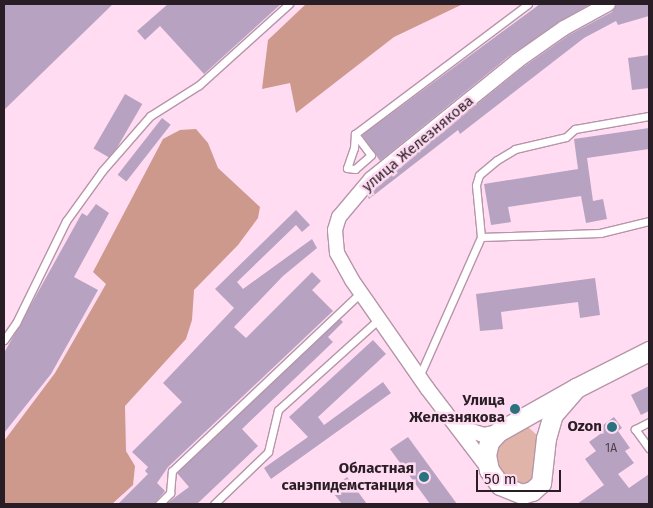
<!DOCTYPE html>
<html>
<head>
<meta charset="utf-8">
<style>
	body { margin:0 }
	#map { position:relative; width:653px; height:508px; overflow:hidden; background:#ffdcf1; font-family:"Fira Sans",sans-serif }
	div>[style] { position:absolute }
	.green>* { inset:0; background:#e1b4a9 }
	.forest>* { inset:0; background:#cc998c }
	.building>* { inset:0; background:#b7a3c1; transform-origin:0 0 }
	.roads { filter:drop-shadow(1px 0 #b695a9) drop-shadow(-1px 0 #b695a9) drop-shadow(0 1px #b695a9) drop-shadow(0 -1px #b695a9) }
	.service>* { height:7px; margin:-3.5px; padding:0 3.5px; transform-origin:3.5px; border-radius:3.5px; background:#fff }
	.minor>* { height:14px; margin:-7px; padding:0 7px; transform-origin:7px; border-radius:7px; background:#fff }
	.secondary>* { height:19px; margin:-9.5px; padding:0 9.5px; transform-origin:9.5px; border-radius:9.5px; background:#fff }
	.dots>* { width:14px; height:14px; translate:-50% -50%; box-sizing:border-box; border:2px solid #ffdcf1; border-radius:50% }
	span { translate:-50% -50%; white-space:nowrap; text-align:center; line-height:1.15; -webkit-text-stroke:5px #ffdcf1; paint-order:stroke }
	.number-label { font-size:12px; color:#4d3f4d }
	.number-label span { -webkit-text-stroke-width:0 }
	.street-label { font-size:15px; color:#2a1e26 }
	.poi-label { font-size:15px; color:#2a1e26; font-weight:700 }
	.right { translate:-100% -50%; text-align:right }
	.frame { position:absolute; inset:0; border:5px solid #2a1e26; pointer-events:none }
	.scale { position:absolute; left:476px; top:470px; width:85px; height:22px; box-sizing:border-box; border:2px solid #2a1e26; border-top:0; padding-left:6px; font-size:15px; line-height:18px; white-space:nowrap; color:#2a1e26; -webkit-text-stroke:4px #ffdcf1; paint-order:stroke }
</style>
</head>
<body>
<div id="map">
	<div class="green">
		<i style="clip-path:polygon(527px 426px,539px 437px,535px 480px,529px 485px,514px 486px,496px 468px,495px 445px,502px 437px)"></i>
	</div>
	<div class="forest">
		<i style="clip-path:polygon(306px 4px,463px 4px,394px 37px,296px 113px,290px 83px,262px 89px,268px 40px)"></i>
		<i style="clip-path:polygon(196px 129px,208px 143px,218px 168px,260px 207px,258px 218px,238px 245px,194px 290px,192px 320px,186px 339px,125px 406px,126px 451px,135px 466px,133px 485px,112px 504px,4px 504px,4px 441px,55px 373px,106px 284px,93px 272px,163px 139px,180px 130px)"></i>
	</div>
	<div class="building">
		<i style="clip-path:polygon(4px 4px,113px 4px,4px 110px)"></i>
		<i style="clip-path:polygon(168px 4px,281px 4px,204px 74px,160px 26px,145px 40px,137px 31px)"></i>
		<i style="clip-path:polygon(540px 4px,590px 4px,512px 54px,380px 161px,362px 135px)"></i>
		<i style="clip-path:polygon(617px 4px,649px 4px,649px 16px,618px 25px,616px 21px,584px 38px,460px 134px,458px 130px,369px 199px,368px 197px,377px 185px,522px 68px,569px 35px,612px 12px)"></i>
		<i style="clip-path:polygon(649px 55px,649px 88px,632px 90px,628px 58px)"></i>
		<i style="left:125px;top:94px;width:20px;height:63px;rotate:30deg"></i>
		<i style="left:162px;top:118px;width:11px;height:72px;rotate:38deg"></i>
		<i style="clip-path:polygon(649px 128px,649px 149px,587px 158px,593px 201px,603px 199px,607px 219px,586px 223px,581px 196px,508px 207px,511px 222px,491px 225px,484px 184px,578px 169px,574px 139px)"></i>
		<i style="clip-path:polygon(96px 204px,109px 213px,74px 277px,98px 290px,51px 374px,4px 433px,4px 353px,82px 213px,87px 216px)"></i>
		<i style="clip-path:polygon(296px 210px,310px 225px,302px 232px,296px 225px,237px 282px,243px 289px,312px 239px,317px 248px,283px 276px,234px 327px,246px 338px,312px 272px,321px 281px,312px 290px,333px 311px,168px 467px,157px 483px,165px 491px,154px 504px,118px 504px,148px 474px,145px 471px,148px 467px,132px 452px,182px 402px,163px 383px,234px 308px,215px 289px)"></i>
		<i style="clip-path:polygon(595px 278px,600px 315px,580px 318px,578px 302px,501px 312px,503px 329px,480px 331px,476px 294px)"></i>
		<i style="clip-path:polygon(340px 319px,343px 322px,328px 337px,333px 342px,242px 429px,258px 446px,197px 504px,166px 504px,189px 487px,177px 473px)"></i>
		<i style="clip-path:polygon(373px 340px,386px 354px,318px 417px,324px 425px,383px 382px,391px 393px,271px 479px,264px 468px,308px 437px,289px 417px)"></i>
		<i style="clip-path:polygon(649px 386px,649px 411px,641px 415px,631px 395px)"></i>
		<i style="clip-path:polygon(614px 417px,622px 428px,618px 431px,630px 448px,625px 451px,634px 463px,618px 474px,629px 488px,649px 474px,649px 504px,577px 504px,604px 485px,585px 459px,596px 451px,589px 442px,603px 432px,599px 428px)"></i>
		<i style="clip-path:polygon(408px 437px,457px 504px,430px 504px,390px 449px)"></i>
		<i style="clip-path:polygon(347px 477px,367px 504px,342px 504px,331px 490px)"></i>
	</div>
	<div class="roads">
		<div class="service">
			<i style="left:355px;top:134px;width:216px;rotate:-36.9deg"></i>
			<i style="left:355px;top:134px;width:26px;rotate:53deg"></i>
			<i style="left:371px;top:155px;width:21px;rotate:139deg"></i>
			<i style="left:355px;top:169px;width:8px;rotate:-173deg"></i>
			<i style="left:347px;top:168px;width:21px;rotate:-71deg"></i>
			<i style="left:354px;top:148px;width:14px;rotate:-86deg"></i>
			<i style="left:481px;top:237px;width:52px;rotate:-95.5deg"></i>
			<i style="left:476px;top:185px;width:10px;rotate:-73deg"></i>
			<i style="left:479px;top:175px;width:23px;rotate:-40deg"></i>
			<i style="left:497px;top:160px;width:21px;rotate:-31deg"></i>
			<i style="left:515px;top:149px;width:52px;rotate:-13.2deg"></i>
			<i style="left:566px;top:137px;width:12px;rotate:-42deg"></i>
			<i style="left:575px;top:129px;width:75px;rotate:-10deg"></i>
			<i style="left:4px;top:340px;width:21px;rotate:-55deg"></i>
			<i style="left:16px;top:323px;width:114px;rotate:-63.9deg"></i>
			<i style="left:66px;top:221px;width:62px;rotate:-54.2deg"></i>
			<i style="left:102px;top:171px;width:73px;rotate:-48.9deg"></i>
			<i style="left:150px;top:116px;width:58px;rotate:-32.3deg"></i>
			<i style="left:199px;top:85px;width:121px;rotate:-42deg"></i>
			<i style="left:419px;top:377px;width:153px;rotate:-66.1deg"></i>
			<i style="left:481px;top:237px;width:119px;rotate:-1.9deg"></i>
			<i style="left:600px;top:233px;width:50px;rotate:-13.8deg"></i>
			<i style="left:649px;top:422px;width:16px;rotate:153deg"></i>
			<i style="left:635px;top:429px;width:24px;rotate:54deg"></i>
			<i style="left:159px;top:504px;width:16px;rotate:-45deg"></i>
			<i style="left:170px;top:493px;width:22px;rotate:-85deg"></i>
			<i style="left:172px;top:471px;width:260px;rotate:-43.4deg"></i>
			<i style="left:214px;top:504px;width:75px;rotate:-43.9deg"></i>
			<i style="left:268px;top:452px;width:43px;rotate:-76.6deg"></i>
			<i style="left:278px;top:410px;width:135px;rotate:-42deg"></i>
		</div>
		<div class="minor">
			<i style="left:459px;top:427px;width:25px;rotate:18deg"></i>
			<i style="left:483px;top:435px;width:15px;rotate:-11deg"></i>
			<i style="left:488px;top:468px;width:101px;rotate:-127.3deg"></i>
			<i style="left:427px;top:388px;width:131px;rotate:-124.8deg"></i>
			<i style="left:352px;top:280px;width:31px;rotate:-119deg"></i>
			<i style="left:337px;top:253px;width:23px;rotate:-95deg"></i>
			<i style="left:335px;top:230px;width:14px;rotate:-73deg"></i>
			<i style="left:339px;top:217px;width:50px;rotate:-49.9deg"></i>
			<i style="left:371px;top:179px;width:188px;rotate:-38.9deg"></i>
			<i style="left:517px;top:61px;width:57px;rotate:-35.1deg"></i>
			<i style="left:564px;top:28px;width:50px;rotate:-28.6deg"></i>
		</div>
		<div class="secondary">
			<i style="left:576px;top:388px;width:35px;rotate:131deg"></i>
			<i style="left:553px;top:414px;width:25px;rotate:106deg"></i>
			<i style="left:546px;top:438px;width:45px;rotate:96.3deg"></i>
			<i style="left:541px;top:483px;width:12px;rotate:138deg"></i>
			<i style="left:532px;top:491px;width:10px;rotate:163deg"></i>
			<i style="left:522px;top:494px;width:24px;rotate:-158deg"></i>
			<i style="left:500px;top:485px;width:19px;rotate:-126deg"></i>
			<i style="left:489px;top:470px;width:15px;rotate:-101deg"></i>
			<i style="left:486px;top:455px;width:13px;rotate:-77deg"></i>
			<i style="left:489px;top:442px;width:13px;rotate:-48deg"></i>
			<i style="left:498px;top:432px;width:90px;rotate:-29.4deg"></i>
			<i style="left:576px;top:388px;width:82px;rotate:-26.9deg"></i>
		</div>
	</div>
	<div class="dots">
		<i style="left:515px;top:409px;background:#2a727c"></i>
		<i style="left:612px;top:427px;background:#2a727c"></i>
		<i style="left:424px;top:477px;background:#2a727c"></i>
	</div>
	<div class="number-label">
		<span style="left:611px;top:449px">1А</span>
	</div>
	<div class="street-label">
		<span style="left:418px;top:144px;rotate:-40deg">улица Железнякова</span>
	</div>
	<div class="poi-label">
		<span class="right" style="left:505px;top:409px">Улица<br>Железнякова</span>
		<span class="right" style="left:602px;top:427px">Ozon</span>
		<span class="right" style="left:414px;top:477px">Областная<br>санэпидемстанция</span>
	</div>
	<div class="frame"></div>
	<div class="scale">50 m</div>
</div>
</body>
</html>
